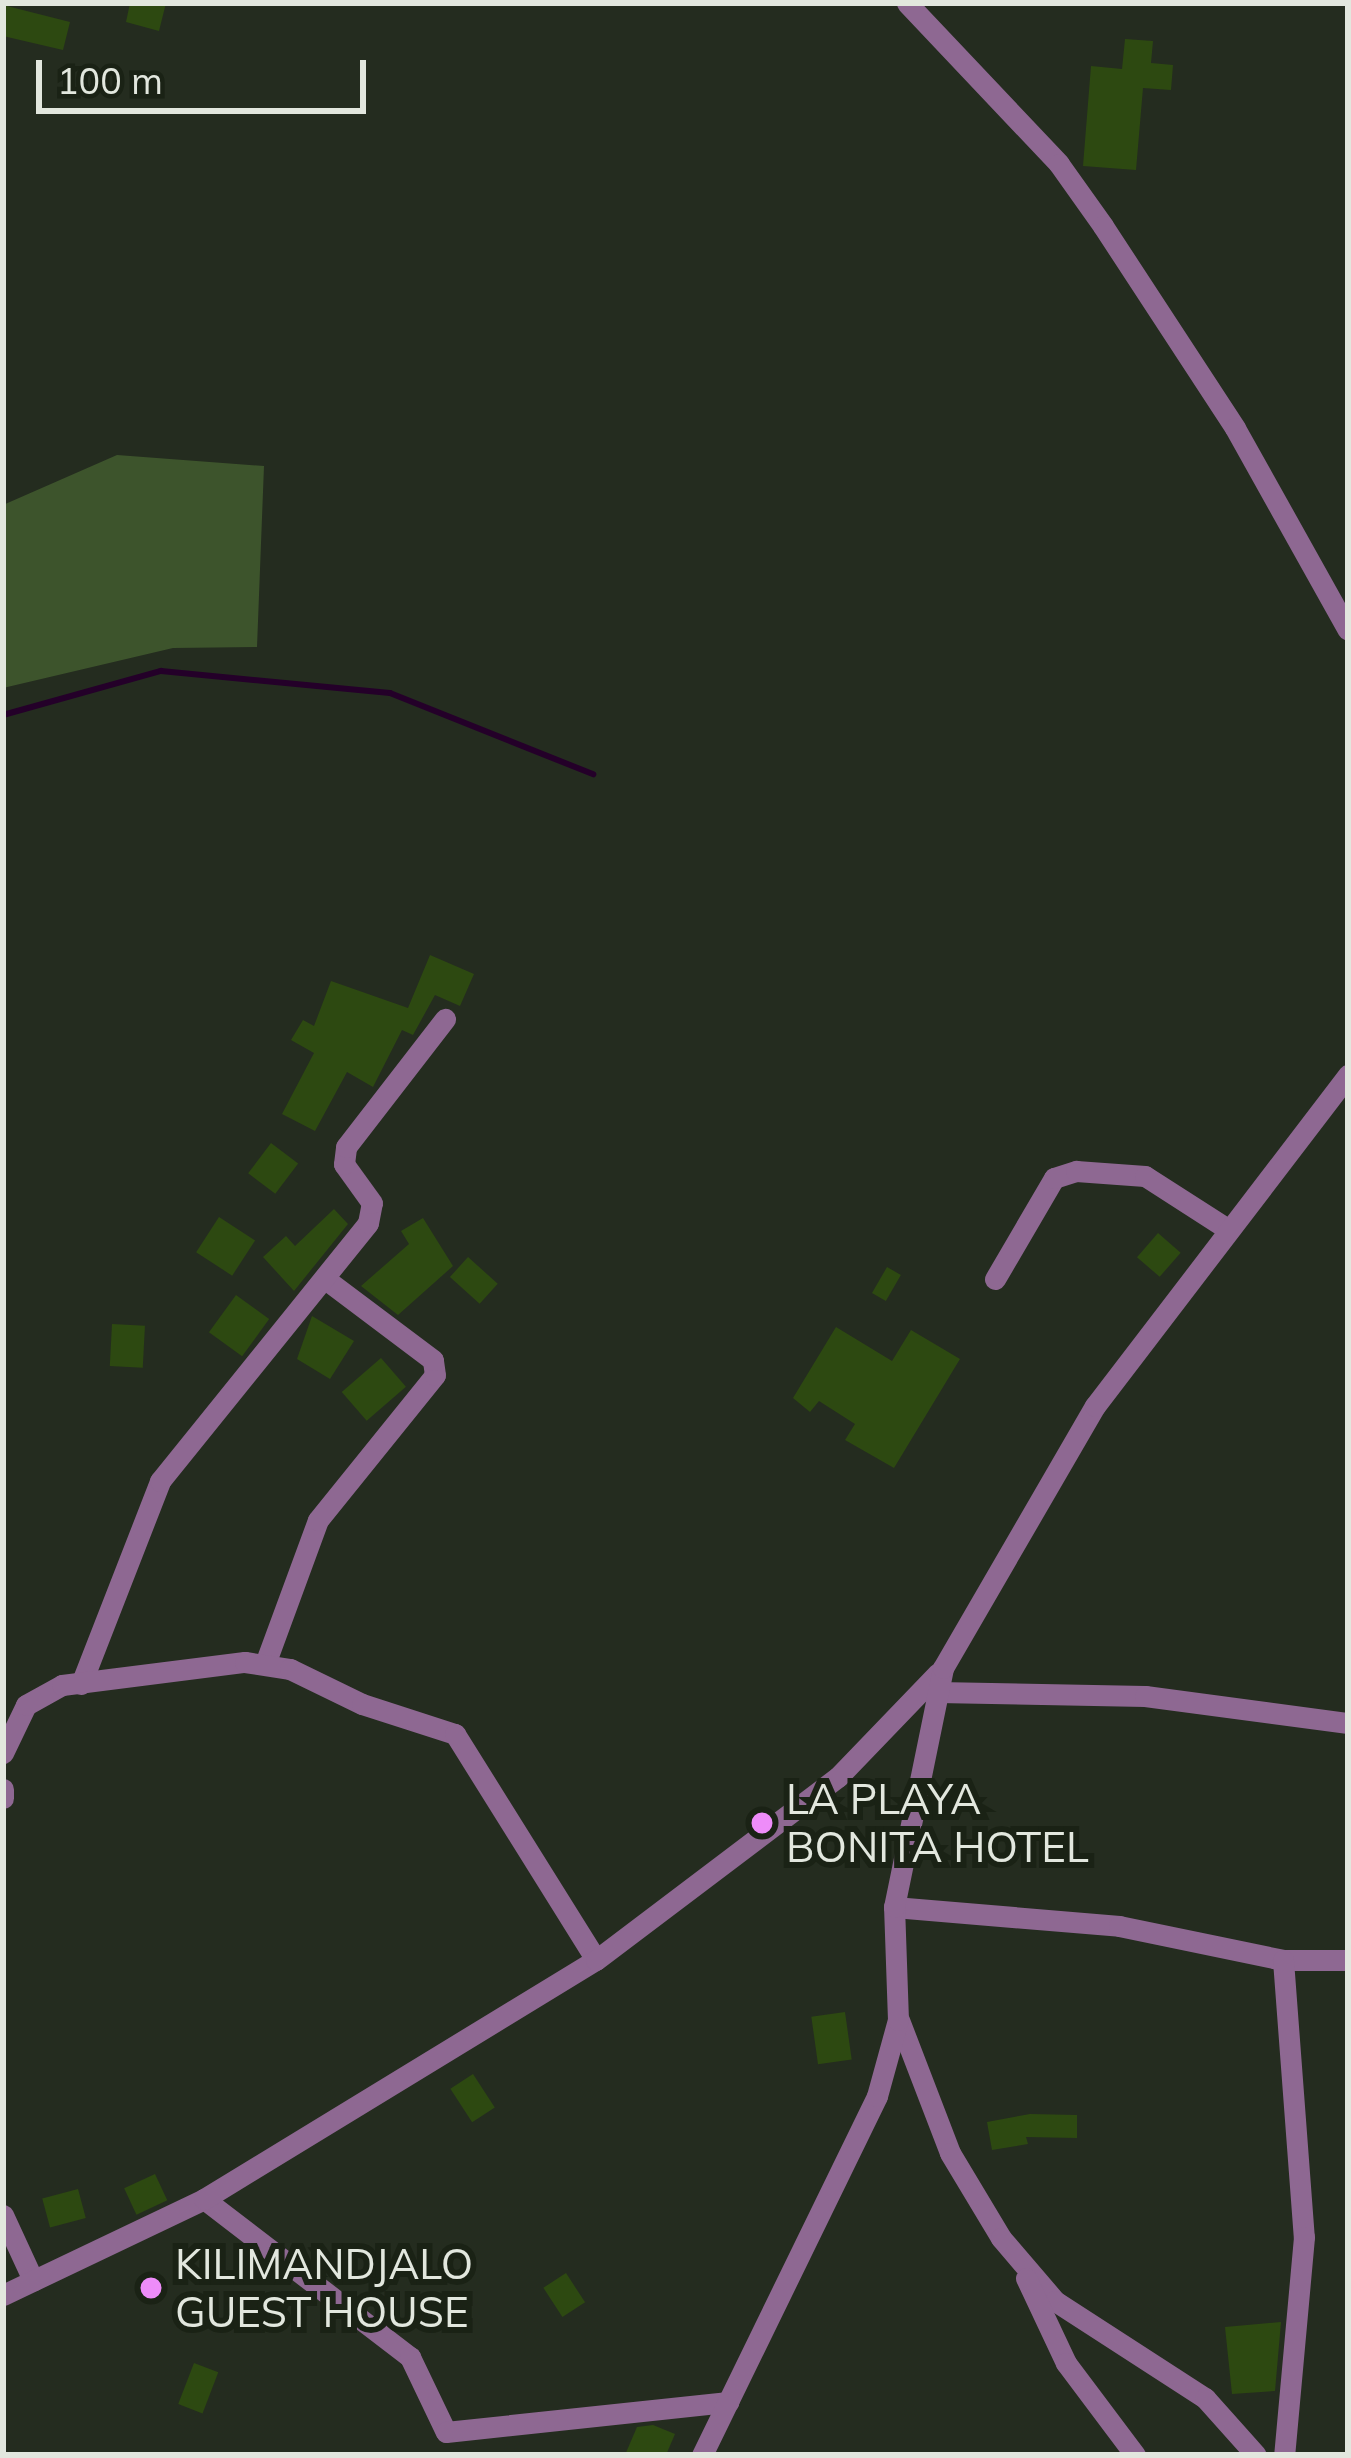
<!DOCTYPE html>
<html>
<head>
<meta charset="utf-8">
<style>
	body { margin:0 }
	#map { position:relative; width:1351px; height:2458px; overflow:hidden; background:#242c1f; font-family:Mulish,sans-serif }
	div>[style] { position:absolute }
	.green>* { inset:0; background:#3d542c }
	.stream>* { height:6px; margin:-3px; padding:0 3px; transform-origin:3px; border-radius:3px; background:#240029 }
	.building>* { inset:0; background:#2d4911; transform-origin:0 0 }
	.minor>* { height:21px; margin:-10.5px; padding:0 10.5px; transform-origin:10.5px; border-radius:10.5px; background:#8e6892 }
	.dots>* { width:33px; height:33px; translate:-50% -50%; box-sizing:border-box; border:6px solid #1a2215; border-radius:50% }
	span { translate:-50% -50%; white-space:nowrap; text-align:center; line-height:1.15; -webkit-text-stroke:12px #1a2215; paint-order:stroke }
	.poi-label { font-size:42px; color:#e2e7de }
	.left { translate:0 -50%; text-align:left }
	.frame { position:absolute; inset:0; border:6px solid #e2e7de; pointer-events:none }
	.scale { position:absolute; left:36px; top:60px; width:330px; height:54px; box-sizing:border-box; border:6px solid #e2e7de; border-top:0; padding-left:15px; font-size:36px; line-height:42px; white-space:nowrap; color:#e2e7de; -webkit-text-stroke:9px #1a2215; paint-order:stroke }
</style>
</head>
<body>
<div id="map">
	<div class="green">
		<i style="clip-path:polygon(117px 455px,264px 466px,257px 647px,173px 648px,3px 688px,3px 505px)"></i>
	</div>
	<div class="stream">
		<i style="left:3px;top:715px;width:164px;rotate:-15.6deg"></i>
		<i style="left:161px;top:671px;width:230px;rotate:5.5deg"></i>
		<i style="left:390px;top:693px;width:219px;rotate:21.8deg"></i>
	</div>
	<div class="building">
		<i style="clip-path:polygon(130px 3px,166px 3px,159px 31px,126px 22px)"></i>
		<i style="clip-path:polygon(3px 5px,70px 22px,63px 50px,3px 36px)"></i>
		<i style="clip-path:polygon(1125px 39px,1153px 41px,1151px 63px,1173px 65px,1171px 90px,1143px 88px,1136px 170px,1083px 166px,1091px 66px,1122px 69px)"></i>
		<i style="clip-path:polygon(430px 955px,474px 974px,460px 1006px,435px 995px,413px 1035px,402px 1030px,373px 1087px,347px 1072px,315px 1131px,282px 1114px,314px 1053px,291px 1040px,303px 1020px,314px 1026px,331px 981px,408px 1008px)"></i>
		<i style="left:271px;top:1143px;width:34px;height:38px;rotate:37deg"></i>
		<i style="clip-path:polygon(334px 1209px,348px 1224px,294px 1291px,263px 1257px,286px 1236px,295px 1246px)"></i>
		<i style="left:219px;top:1217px;width:43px;height:42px;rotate:33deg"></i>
		<i style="clip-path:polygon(423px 1218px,453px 1266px,398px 1315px,361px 1286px,409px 1244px,401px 1231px)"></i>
		<i style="left:1158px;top:1233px;width:30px;height:32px;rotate:41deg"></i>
		<i style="left:468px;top:1257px;width:40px;height:27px;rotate:42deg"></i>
		<i style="left:887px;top:1267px;width:16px;height:30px;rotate:30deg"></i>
		<i style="left:236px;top:1295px;width:41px;height:46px;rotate:36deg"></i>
		<i style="clip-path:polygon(312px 1316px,354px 1341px,330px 1379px,297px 1359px)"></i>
		<i style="left:112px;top:1324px;width:33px;height:42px;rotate:3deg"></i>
		<i style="clip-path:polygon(836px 1327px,892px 1361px,911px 1330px,960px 1359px,894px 1468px,845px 1440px,855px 1424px,819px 1401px,810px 1412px,793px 1398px)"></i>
		<i style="left:381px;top:1358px;width:38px;height:52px;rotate:49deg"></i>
		<i style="left:845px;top:2012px;width:48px;height:34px;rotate:82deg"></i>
		<i style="left:473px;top:2074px;width:40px;height:27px;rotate:57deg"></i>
		<i style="clip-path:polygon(1030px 2114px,1077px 2115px,1077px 2138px,1026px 2137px,1028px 2144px,992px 2150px,987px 2122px)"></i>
		<i style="left:155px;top:2174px;width:29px;height:34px;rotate:65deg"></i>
		<i style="left:78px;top:2189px;width:30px;height:37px;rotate:75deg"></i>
		<i style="left:566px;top:2273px;width:35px;height:27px;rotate:57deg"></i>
		<i style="clip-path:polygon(1281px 2322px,1275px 2391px,1232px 2394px,1225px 2327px)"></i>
		<i style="left:194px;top:2363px;width:26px;height:44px;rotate:21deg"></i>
		<i style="clip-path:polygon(653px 2425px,675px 2434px,666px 2455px,625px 2455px,637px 2427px)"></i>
	</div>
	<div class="minor">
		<i style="left:907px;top:3px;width:221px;rotate:46.6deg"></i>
		<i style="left:1059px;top:164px;width:76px;rotate:54.6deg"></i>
		<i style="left:1103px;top:226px;width:241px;rotate:56.8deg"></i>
		<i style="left:1235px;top:428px;width:231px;rotate:60.8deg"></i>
		<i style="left:995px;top:1279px;width:117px;rotate:-59.7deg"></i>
		<i style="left:1054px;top:1178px;width:23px;rotate:-18deg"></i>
		<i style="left:1076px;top:1171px;width:69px;rotate:4.1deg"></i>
		<i style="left:1145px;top:1176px;width:96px;rotate:32.7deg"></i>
		<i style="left:265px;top:1664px;width:153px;rotate:-69.8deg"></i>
		<i style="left:318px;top:1520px;width:186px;rotate:-51.1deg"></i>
		<i style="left:435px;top:1375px;width:15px;rotate:-98deg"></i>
		<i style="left:433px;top:1360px;width:135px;rotate:-143.1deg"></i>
		<i style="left:81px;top:1684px;width:218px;rotate:-68.7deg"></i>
		<i style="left:160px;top:1481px;width:331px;rotate:-51.1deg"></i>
		<i style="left:368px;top:1223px;width:20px;rotate:-79deg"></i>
		<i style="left:372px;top:1203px;width:48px;rotate:-125.7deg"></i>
		<i style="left:344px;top:1164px;width:17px;rotate:-83deg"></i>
		<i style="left:346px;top:1147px;width:162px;rotate:-52.3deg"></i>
		<i style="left:937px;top:1692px;width:208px;rotate:1.1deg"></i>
		<i style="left:1145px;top:1696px;width:205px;rotate:7.6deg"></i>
		<i style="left:3px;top:1753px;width:53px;rotate:-64.4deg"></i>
		<i style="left:26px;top:1705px;width:41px;rotate:-29.1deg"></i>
		<i style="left:62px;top:1685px;width:184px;rotate:-7.2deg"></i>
		<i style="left:245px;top:1662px;width:46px;rotate:8.8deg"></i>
		<i style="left:290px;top:1669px;width:80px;rotate:25.9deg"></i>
		<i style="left:362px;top:1704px;width:98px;rotate:17.9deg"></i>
		<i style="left:455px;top:1734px;width:266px;rotate:58deg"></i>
		<i style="left:3px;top:1789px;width:9px;rotate:90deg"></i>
		<i style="left:894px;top:1907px;width:226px;rotate:4.8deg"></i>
		<i style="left:1119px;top:1926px;width:167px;rotate:11.7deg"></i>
		<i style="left:1283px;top:1960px;width:65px"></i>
		<i style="left:1283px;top:1960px;width:278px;rotate:85.7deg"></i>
		<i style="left:1304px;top:2237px;width:219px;rotate:95.2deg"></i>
		<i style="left:899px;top:2020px;width:142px;rotate:69deg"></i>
		<i style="left:950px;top:2153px;width:99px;rotate:59deg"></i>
		<i style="left:1001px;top:2238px;width:83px;rotate:49.4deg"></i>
		<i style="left:1055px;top:2301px;width:179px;rotate:32.9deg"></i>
		<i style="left:1205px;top:2398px;width:76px;rotate:48.2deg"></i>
		<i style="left:204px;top:2199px;width:260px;rotate:37.5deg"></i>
		<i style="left:410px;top:2357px;width:83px;rotate:64.4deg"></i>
		<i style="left:446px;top:2432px;width:284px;rotate:-6.1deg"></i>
		<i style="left:3px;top:2215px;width:72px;rotate:65.2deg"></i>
		<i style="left:1026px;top:2278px;width:94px;rotate:64.8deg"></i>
		<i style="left:1066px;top:2363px;width:115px;rotate:53.1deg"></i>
		<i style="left:3px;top:2295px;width:223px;rotate:-25.5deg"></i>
		<i style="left:204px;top:2199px;width:459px;rotate:-31.4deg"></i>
		<i style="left:596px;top:1960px;width:303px;rotate:-37.1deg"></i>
		<i style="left:838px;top:1777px;width:144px;rotate:-46.1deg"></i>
		<i style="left:702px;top:2455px;width:399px;rotate:-64deg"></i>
		<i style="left:877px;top:2096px;width:79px;rotate:-74.6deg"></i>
		<i style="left:898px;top:2020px;width:113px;rotate:-92deg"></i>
		<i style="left:894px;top:1907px;width:244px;rotate:-78.4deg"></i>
		<i style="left:943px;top:1668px;width:303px;rotate:-59.9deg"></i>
		<i style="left:1095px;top:1406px;width:417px;rotate:-52.6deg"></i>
	</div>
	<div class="dots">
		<i style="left:762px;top:1823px;background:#ee8cf9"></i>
		<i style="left:151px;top:2288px;background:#ee8cf9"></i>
	</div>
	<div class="poi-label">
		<span class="left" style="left:786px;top:1823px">LA PLAYA<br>BONITA HOTEL</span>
		<span class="left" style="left:175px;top:2288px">KILIMANDJALO<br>GUEST HOUSE</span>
	</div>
	<div class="frame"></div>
	<div class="scale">100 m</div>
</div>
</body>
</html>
